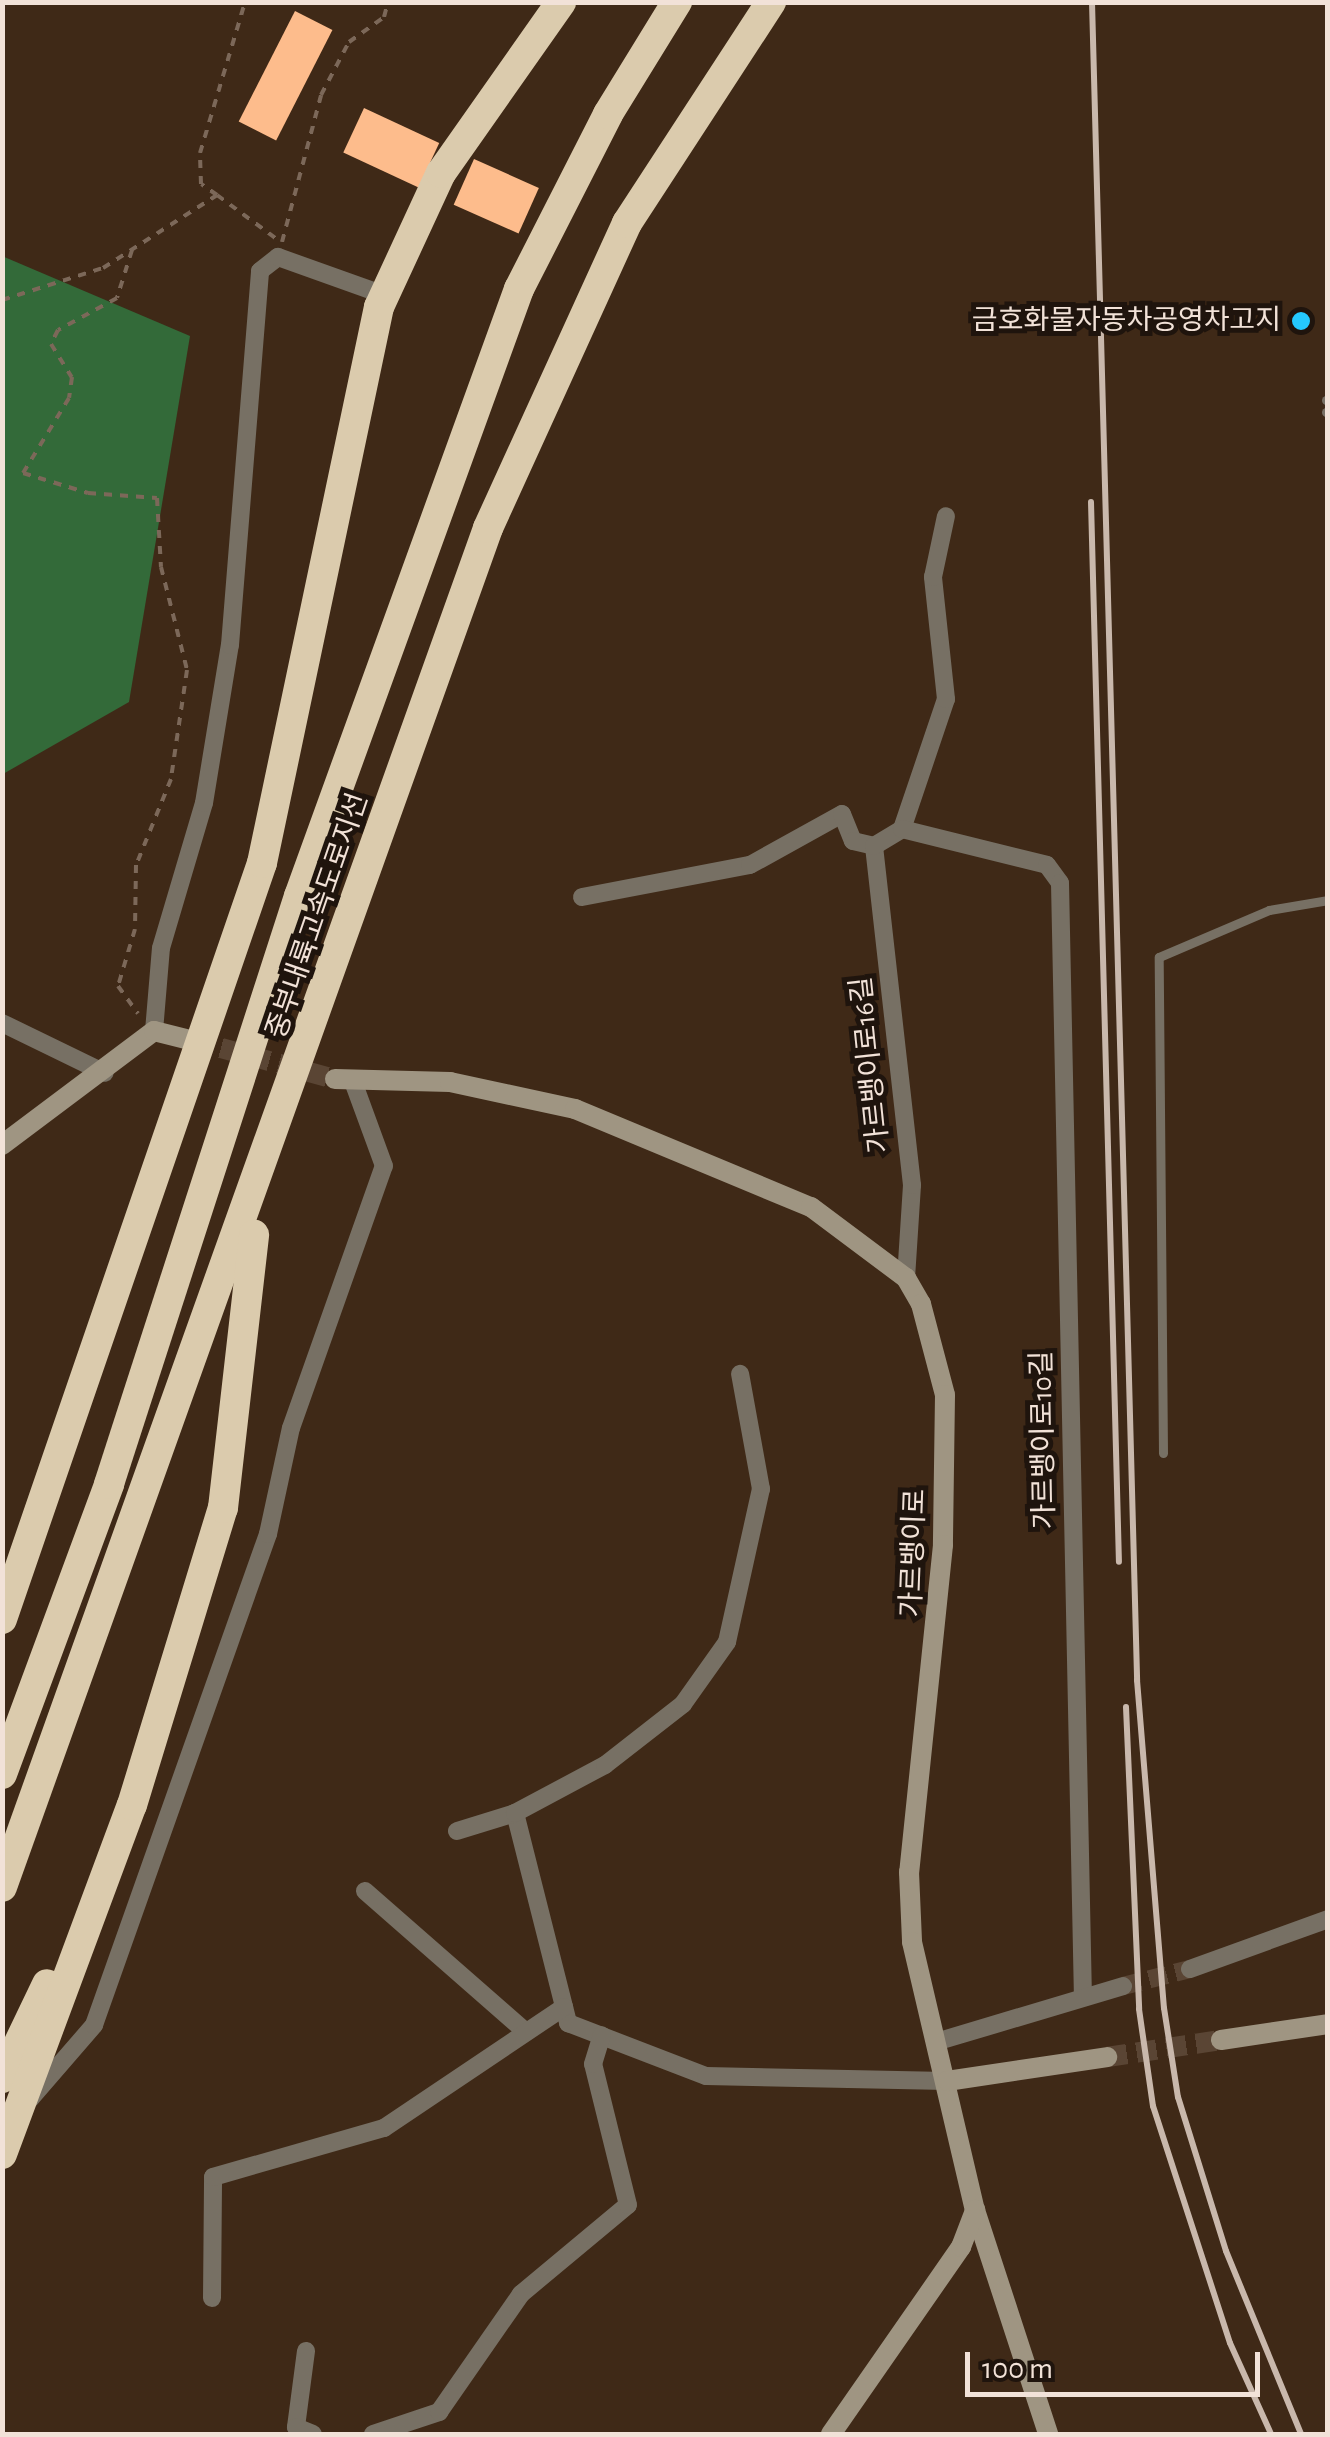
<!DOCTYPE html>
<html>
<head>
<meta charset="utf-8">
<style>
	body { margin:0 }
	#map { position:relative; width:1330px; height:2437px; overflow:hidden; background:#3f2917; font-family:"Alegreya Sans","Noto Sans KR",sans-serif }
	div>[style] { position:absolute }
	.forest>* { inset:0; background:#336a39 }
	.building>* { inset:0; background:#fdbc8c; transform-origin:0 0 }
	.street-tunnel>* { height:18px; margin-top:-9px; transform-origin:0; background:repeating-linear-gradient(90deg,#5a4534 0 18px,transparent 0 27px) }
	.secondary-tunnel>* { height:20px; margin-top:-10px; transform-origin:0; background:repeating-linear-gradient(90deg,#5a4534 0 20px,transparent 0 30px) }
	.path>* { height:4px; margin-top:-2px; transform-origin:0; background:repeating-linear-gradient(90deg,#7c6859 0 8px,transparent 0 16px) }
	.lane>* { height:9px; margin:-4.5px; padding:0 4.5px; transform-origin:4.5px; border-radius:4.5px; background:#777064 }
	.street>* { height:18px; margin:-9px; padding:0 9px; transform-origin:9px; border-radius:9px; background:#777064 }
	.secondary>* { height:20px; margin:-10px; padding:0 10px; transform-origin:10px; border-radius:10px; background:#9f9582 }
	.highway>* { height:30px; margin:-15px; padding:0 15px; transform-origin:15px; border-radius:15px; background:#dbcbad }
	.rail>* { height:6px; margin:-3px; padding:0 3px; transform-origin:3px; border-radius:3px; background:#c9b8ac }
	.dots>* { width:28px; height:28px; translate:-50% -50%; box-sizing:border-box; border:5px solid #1f140d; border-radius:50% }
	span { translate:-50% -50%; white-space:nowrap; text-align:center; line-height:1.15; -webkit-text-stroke:10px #1f140d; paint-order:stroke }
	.poi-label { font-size:28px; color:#f2e2d8 }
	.right { translate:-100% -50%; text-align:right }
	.street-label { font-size:28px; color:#f2e2d8 }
	.frame { position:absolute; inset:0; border:5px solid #f2e2d8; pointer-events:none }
	.scale { position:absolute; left:965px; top:2352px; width:295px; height:45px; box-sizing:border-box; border:5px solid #f2e2d8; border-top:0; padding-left:12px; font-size:30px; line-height:35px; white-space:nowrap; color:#f2e2d8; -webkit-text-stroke:8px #1f140d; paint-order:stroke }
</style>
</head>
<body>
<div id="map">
	<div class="forest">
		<i style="clip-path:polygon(2px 256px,190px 336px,129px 702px,3px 774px)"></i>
	</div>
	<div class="building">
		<i style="left:295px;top:11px;width:42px;height:124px;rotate:27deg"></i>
		<i style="left:364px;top:108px;width:83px;height:49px;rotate:25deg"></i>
		<i style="left:474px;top:159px;width:71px;height:50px;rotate:24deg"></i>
	</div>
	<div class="street-tunnel">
		<i style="left:1123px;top:1986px;width:69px;rotate:-14.2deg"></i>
	</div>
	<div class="secondary-tunnel">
		<i style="left:192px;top:1040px;width:148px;rotate:15.3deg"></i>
		<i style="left:1107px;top:2057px;width:115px;rotate:-8.5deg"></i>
	</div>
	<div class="path">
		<i style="left:217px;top:195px;width:76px;rotate:36.4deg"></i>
		<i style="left:282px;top:242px;width:152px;rotate:-75.1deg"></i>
		<i style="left:321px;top:95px;width:60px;rotate:-62.2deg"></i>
		<i style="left:349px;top:42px;width:43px;rotate:-35.5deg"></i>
		<i style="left:384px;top:17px;width:16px;rotate:-75deg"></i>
		<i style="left:132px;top:250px;width:50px;rotate:107.4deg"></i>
		<i style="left:117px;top:298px;width:67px;rotate:151.5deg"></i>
		<i style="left:58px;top:330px;width:16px;rotate:117deg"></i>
		<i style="left:51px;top:344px;width:39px;rotate:58deg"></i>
		<i style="left:72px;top:377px;width:21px;rotate:98deg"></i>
		<i style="left:69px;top:398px;width:88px;rotate:121.5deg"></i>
		<i style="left:23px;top:473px;width:68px;rotate:17.1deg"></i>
		<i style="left:88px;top:493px;width:69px;rotate:4.1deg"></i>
		<i style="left:157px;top:498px;width:69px;rotate:86.7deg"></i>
		<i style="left:161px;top:567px;width:106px;rotate:75.8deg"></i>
		<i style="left:187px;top:670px;width:110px;rotate:98.4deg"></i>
		<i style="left:171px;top:779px;width:93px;rotate:112.1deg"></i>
		<i style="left:136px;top:865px;width:64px;rotate:90.9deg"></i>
		<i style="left:135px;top:929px;width:59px;rotate:106.6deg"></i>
		<i style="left:118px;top:986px;width:34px;rotate:54deg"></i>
		<i style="left:2px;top:300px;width:106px;rotate:-17.6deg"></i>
		<i style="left:103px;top:268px;width:135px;rotate:-32.6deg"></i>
		<i style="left:217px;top:195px;width:19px;rotate:-145deg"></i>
		<i style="left:201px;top:184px;width:31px;rotate:-92deg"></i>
		<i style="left:200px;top:153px;width:158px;rotate:-73.4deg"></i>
	</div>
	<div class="lane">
		<i style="left:1326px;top:400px;width:2px"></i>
		<i style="left:1326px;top:412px;width:2px"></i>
		<i style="left:1163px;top:1453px;width:496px;rotate:-90.5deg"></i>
		<i style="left:1159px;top:957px;width:120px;rotate:-23.1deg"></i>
		<i style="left:1269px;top:910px;width:60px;rotate:-9.6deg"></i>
	</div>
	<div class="street">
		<i style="left:902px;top:829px;width:137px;rotate:-71.3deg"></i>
		<i style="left:946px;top:699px;width:123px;rotate:-96.1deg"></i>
		<i style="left:933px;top:577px;width:62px;rotate:-78deg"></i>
		<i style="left:582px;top:897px;width:171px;rotate:-10.8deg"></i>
		<i style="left:750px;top:865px;width:105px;rotate:-29deg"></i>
		<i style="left:842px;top:814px;width:29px;rotate:68deg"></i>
		<i style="left:853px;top:841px;width:22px;rotate:13deg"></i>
		<i style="left:2px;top:1023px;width:114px;rotate:25.9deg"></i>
		<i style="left:154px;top:1031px;width:83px;rotate:-85.2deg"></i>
		<i style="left:161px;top:948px;width:151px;rotate:-73.5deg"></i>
		<i style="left:204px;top:803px;width:160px;rotate:-80.7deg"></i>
		<i style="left:230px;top:645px;width:375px;rotate:-85.4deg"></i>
		<i style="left:260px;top:271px;width:23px;rotate:-38deg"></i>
		<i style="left:278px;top:257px;width:113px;rotate:19.7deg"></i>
		<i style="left:906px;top:1278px;width:93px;rotate:-86.3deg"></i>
		<i style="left:912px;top:1185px;width:341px;rotate:-96.4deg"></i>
		<i style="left:874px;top:846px;width:33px;rotate:-31deg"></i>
		<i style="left:902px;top:829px;width:149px;rotate:13.9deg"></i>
		<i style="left:1047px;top:865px;width:22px;rotate:54deg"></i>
		<i style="left:1060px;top:883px;width:1113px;rotate:88.82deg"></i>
		<i style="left:515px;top:1813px;width:217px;rotate:75.8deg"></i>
		<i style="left:568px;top:2023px;width:148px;rotate:21deg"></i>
		<i style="left:706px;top:2076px;width:241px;rotate:1.2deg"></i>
		<i style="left:457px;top:1831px;width:61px;rotate:-17.2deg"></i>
		<i style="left:515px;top:1813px;width:102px;rotate:-28.1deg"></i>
		<i style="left:605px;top:1765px;width:99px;rotate:-38deg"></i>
		<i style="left:683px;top:1704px;width:76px;rotate:-54.6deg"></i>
		<i style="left:727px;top:1642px;width:157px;rotate:-77.5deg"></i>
		<i style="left:761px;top:1489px;width:117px;rotate:-100.3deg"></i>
		<i style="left:365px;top:1891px;width:214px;rotate:41.2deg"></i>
		<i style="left:1190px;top:1969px;width:147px;rotate:-19.9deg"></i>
		<i style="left:939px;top:2041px;width:192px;rotate:-16.6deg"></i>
		<i style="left:30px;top:2099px;width:98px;rotate:-49.1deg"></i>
		<i style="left:94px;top:2025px;width:521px;rotate:-70.49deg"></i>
		<i style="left:268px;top:1534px;width:108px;rotate:-77.8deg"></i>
		<i style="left:291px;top:1428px;width:278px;rotate:-70.5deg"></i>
		<i style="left:384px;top:1166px;width:87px;rotate:-110.1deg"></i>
		<i style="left:212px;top:2298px;width:121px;rotate:-89.5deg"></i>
		<i style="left:213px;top:2177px;width:178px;rotate:-16deg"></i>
		<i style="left:384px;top:2128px;width:217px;rotate:-33.9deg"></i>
		<i style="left:306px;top:2351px;width:77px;rotate:97.5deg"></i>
		<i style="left:296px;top:2427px;width:18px;rotate:22deg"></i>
		<i style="left:373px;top:2434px;width:70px;rotate:-18.4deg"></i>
		<i style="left:439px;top:2412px;width:144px;rotate:-55.2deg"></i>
		<i style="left:521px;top:2294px;width:139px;rotate:-39.8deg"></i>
		<i style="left:628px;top:2205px;width:145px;rotate:-103.9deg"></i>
		<i style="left:593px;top:2064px;width:30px;rotate:-73deg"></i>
	</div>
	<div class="secondary">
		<i style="left:335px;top:1079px;width:115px;rotate:1.5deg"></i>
		<i style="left:450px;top:1082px;width:128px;rotate:12.2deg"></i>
		<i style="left:575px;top:1109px;width:256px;rotate:22.6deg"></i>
		<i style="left:811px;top:1207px;width:119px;rotate:36.8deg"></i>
		<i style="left:906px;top:1278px;width:30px;rotate:60deg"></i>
		<i style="left:921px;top:1304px;width:94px;rotate:75.2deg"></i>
		<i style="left:945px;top:1395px;width:150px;rotate:90.8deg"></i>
		<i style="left:943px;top:1545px;width:329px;rotate:95.9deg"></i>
		<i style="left:909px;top:1872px;width:70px;rotate:87.5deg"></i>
		<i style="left:912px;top:1942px;width:275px;rotate:76.8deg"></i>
		<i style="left:975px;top:2210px;width:236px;rotate:71.9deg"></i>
		<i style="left:2px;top:1145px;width:190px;rotate:-36.9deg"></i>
		<i style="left:154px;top:1031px;width:38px;rotate:14deg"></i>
		<i style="left:1221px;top:2040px;width:108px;rotate:-8.5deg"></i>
		<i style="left:947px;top:2081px;width:162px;rotate:-8.5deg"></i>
		<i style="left:831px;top:2434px;width:228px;rotate:-55.2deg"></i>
		<i style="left:961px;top:2247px;width:40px;rotate:-69deg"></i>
	</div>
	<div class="highway">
		<i style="left:2px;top:1619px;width:799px;rotate:-71.02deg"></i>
		<i style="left:262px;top:863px;width:568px;rotate:-78.12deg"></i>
		<i style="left:379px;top:307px;width:148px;rotate:-65.2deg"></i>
		<i style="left:441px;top:173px;width:209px;rotate:-54.9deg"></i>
		<i style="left:2px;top:1774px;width:309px;rotate:-69.7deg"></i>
		<i style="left:109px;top:1484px;width:618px;rotate:-72.09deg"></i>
		<i style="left:299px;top:896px;width:646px;rotate:-70.08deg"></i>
		<i style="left:519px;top:289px;width:196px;rotate:-63deg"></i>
		<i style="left:608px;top:114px;width:132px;rotate:-58.4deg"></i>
		<i style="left:2px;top:1887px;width:1443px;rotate:-70.32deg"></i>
		<i style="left:488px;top:528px;width:335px;rotate:-65.5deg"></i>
		<i style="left:627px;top:223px;width:264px;rotate:-56.9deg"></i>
		<i style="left:2px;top:2078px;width:104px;rotate:-64.4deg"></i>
		<i style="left:2px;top:2154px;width:372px;rotate:-69.6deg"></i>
		<i style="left:132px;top:1805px;width:311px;rotate:-73deg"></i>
		<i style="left:223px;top:1508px;width:275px;rotate:-83.5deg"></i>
	</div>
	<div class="rail">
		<i style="left:1092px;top:2px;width:1679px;rotate:88.46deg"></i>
		<i style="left:1137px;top:1680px;width:329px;rotate:85.3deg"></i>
		<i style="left:1164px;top:2008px;width:90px;rotate:81.1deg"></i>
		<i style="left:1178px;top:2097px;width:161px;rotate:72.7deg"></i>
		<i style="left:1226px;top:2251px;width:198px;rotate:67.7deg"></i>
		<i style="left:1091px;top:502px;width:1060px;rotate:88.49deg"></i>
		<i style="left:1126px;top:1707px;width:302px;rotate:87.5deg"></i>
		<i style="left:1139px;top:2009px;width:98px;rotate:81.8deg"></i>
		<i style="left:1153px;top:2106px;width:249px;rotate:72deg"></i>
		<i style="left:1230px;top:2343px;width:100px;rotate:65.7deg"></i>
	</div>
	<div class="dots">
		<i style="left:1301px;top:321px;background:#25c9fe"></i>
	</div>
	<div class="poi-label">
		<span class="right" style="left:1281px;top:321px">금호화물자동차공영차고지</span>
	</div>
	<div class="street-label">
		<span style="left:318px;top:916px;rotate:-71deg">중부내륙고속도로지선</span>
		<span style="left:871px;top:1065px;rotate:-96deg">가르뱅이로16길</span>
		<span style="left:1044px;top:1440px;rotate:-91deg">가르뱅이로10길</span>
		<span style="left:914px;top:1553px;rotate:-88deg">가르뱅이로</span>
	</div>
	<div class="frame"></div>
	<div class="scale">100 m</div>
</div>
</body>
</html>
